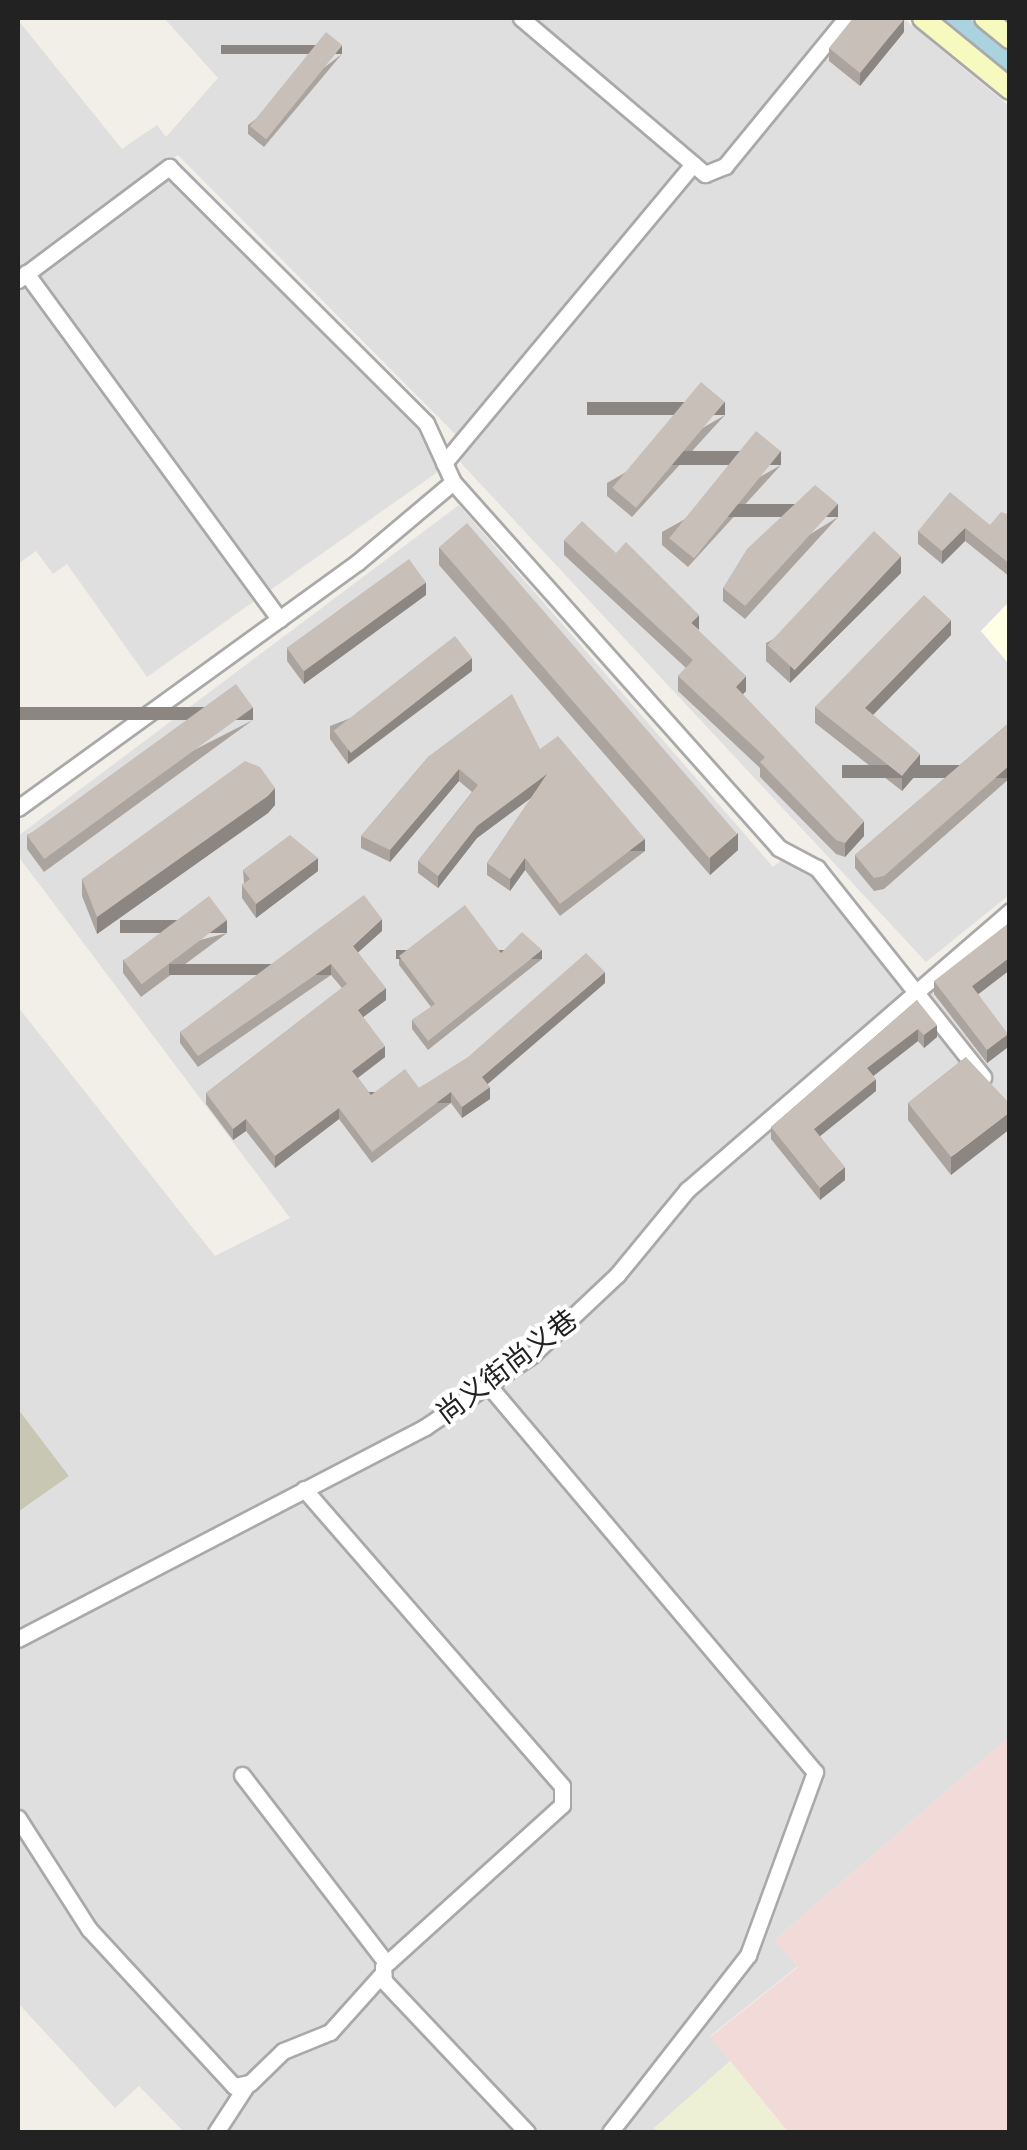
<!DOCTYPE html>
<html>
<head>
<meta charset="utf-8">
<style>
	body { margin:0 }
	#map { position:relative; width:1027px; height:2150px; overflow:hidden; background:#f2efe9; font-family:"Source Sans 3","Noto Sans SC",sans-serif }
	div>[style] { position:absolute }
	.residential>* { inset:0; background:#e0dfdf }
	.commercial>* { inset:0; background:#f2dad9 }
	.education>* { inset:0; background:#ffffe5 }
	.construction>* { inset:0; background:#c7c7b4 }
	.farmland>* { inset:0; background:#eef0d5 }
	.water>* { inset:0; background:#aad3df }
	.roads { filter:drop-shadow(2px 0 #a9a9a9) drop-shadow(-2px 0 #a9a9a9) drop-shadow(0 2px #a9a9a9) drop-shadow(0 -2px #a9a9a9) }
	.street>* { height:15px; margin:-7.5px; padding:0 7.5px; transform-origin:7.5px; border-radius:7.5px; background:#fff }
	.secondary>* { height:20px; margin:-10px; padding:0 10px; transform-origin:10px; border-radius:10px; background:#f7fabf }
	.wall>* { inset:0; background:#aba49e }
	.shaded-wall>* { inset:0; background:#8b8681; transform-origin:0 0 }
	.building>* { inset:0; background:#c7bfb8; transform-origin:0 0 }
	span { translate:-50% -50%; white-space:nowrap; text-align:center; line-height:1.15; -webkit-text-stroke:8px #fff; paint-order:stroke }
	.street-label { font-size:28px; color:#222 }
	.frame { position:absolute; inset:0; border:20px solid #222; pointer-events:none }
</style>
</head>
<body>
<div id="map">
	<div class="residential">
		<i style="clip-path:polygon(164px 18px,903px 18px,1009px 106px,1009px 602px,981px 631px,1009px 664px,1009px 895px,926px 962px,460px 462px,469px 448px,178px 155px,161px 167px,174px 185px,427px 439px,439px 471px,147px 677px,67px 564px,53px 574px,36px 551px,18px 564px,18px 20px,122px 149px,157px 125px,166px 137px,218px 78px)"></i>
		<i style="clip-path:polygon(459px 505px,773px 867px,782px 860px,811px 874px,915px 1003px,1009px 926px,1009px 1737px,775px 1940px,798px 1966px,710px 2036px,730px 2061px,658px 2132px,184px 2132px,139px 2086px,115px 2108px,18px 2003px,18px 1512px,69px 1476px,18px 1409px,18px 1007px,215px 1256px,290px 1218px,18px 856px,18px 836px)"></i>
	</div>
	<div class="commercial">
		<i style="clip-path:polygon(1009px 1737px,1009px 2132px,788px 2132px,710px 2037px,798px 1967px,775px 1940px)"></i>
	</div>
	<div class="education">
		<i style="clip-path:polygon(1009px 602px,1009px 664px,981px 631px)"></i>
	</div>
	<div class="construction">
		<i style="clip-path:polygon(18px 1409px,69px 1476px,18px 1512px)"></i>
	</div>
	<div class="farmland">
		<i style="clip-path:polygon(730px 2061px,788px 2132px,658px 2132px,654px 2128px)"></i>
	</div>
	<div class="water">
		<i style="clip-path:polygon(935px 18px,969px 18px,1009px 51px,1009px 79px)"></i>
	</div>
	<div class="roads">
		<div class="street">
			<i style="left:521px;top:18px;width:226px;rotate:40.3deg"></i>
			<i style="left:26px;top:273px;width:429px;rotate:53.8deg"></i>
			<i style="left:18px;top:280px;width:189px;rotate:-36.8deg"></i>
			<i style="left:169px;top:167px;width:363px;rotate:44.9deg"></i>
			<i style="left:426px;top:423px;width:65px;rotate:65.4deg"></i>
			<i style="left:453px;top:482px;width:490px;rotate:48.3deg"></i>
			<i style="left:779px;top:848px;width:43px;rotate:27.8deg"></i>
			<i style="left:817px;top:868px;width:267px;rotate:51.5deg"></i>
			<i style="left:444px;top:463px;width:389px;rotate:-50.2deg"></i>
			<i style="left:693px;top:164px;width:16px;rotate:40deg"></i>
			<i style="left:705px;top:174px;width:22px;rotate:-22deg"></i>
			<i style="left:725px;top:166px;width:191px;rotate:-50.7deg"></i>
			<i style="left:18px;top:808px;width:420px;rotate:-35.9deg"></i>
			<i style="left:358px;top:562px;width:124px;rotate:-40.1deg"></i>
			<i style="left:489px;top:1386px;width:505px;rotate:49.82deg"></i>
			<i style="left:815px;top:1772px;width:195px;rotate:110.1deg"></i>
			<i style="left:748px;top:1955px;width:224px;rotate:127.9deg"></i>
			<i style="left:304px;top:1489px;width:393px;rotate:49deg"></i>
			<i style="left:562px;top:1786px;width:19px;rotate:90deg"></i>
			<i style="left:562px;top:1805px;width:241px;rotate:137.9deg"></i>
			<i style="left:383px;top:1967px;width:14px;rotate:86deg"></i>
			<i style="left:384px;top:1981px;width:208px;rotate:46.6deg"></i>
			<i style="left:18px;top:1639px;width:459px;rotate:-27.5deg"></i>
			<i style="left:425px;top:1427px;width:129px;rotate:-33.9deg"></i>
			<i style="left:532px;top:1355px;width:117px;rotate:-43.3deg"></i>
			<i style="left:617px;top:1275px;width:110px;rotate:-50.5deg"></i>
			<i style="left:687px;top:1190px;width:427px;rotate:-40.8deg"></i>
			<i style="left:242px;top:1775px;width:233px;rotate:52.5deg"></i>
			<i style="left:18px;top:1818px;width:132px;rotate:57.4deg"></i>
			<i style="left:89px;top:1929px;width:214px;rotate:47.3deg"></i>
			<i style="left:234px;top:2086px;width:16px;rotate:-11deg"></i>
			<i style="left:250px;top:2083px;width:46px;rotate:-44.1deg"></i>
			<i style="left:283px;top:2051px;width:51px;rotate:-22deg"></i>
			<i style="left:330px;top:2032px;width:78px;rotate:-48.1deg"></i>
			<i style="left:216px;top:2132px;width:55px;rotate:-56.9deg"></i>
		</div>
		<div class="secondary">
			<i style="left:923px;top:18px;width:112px;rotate:39.2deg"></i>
			<i style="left:985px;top:18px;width:32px;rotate:39deg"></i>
		</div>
	</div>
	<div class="wall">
		<i style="clip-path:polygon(904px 32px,860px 86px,829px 61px,829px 48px)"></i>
		<i style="clip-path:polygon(342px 54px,264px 147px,248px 134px,248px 125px)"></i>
		<i style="clip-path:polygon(725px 415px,632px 517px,607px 496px,607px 483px)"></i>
		<i style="clip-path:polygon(781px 465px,688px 567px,662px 545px,662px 532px)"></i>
		<i style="clip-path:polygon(1010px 515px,1010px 577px,965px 541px,942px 564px,918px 544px,918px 531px,990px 525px)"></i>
		<i style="clip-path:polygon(838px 517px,745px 619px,723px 601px,723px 588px)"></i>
		<i style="clip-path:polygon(564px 540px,698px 631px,746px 691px,742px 694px,864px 836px,845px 857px,836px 854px,760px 777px,760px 768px,678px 691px,678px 676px,686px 668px,564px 555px)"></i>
		<i style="clip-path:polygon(439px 547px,738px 850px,710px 875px,439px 565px)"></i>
		<i style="clip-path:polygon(901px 573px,790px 683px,766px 661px,766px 643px)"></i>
		<i style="clip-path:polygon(426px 595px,304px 684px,287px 661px,287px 648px)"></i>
		<i style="clip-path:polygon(951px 635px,873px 715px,920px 770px,902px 791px,815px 723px,815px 707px)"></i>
		<i style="clip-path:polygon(472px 671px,348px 764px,330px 739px,330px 726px)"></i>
		<i style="clip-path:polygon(253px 720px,44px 872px,27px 849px,27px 835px)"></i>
		<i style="clip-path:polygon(1010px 722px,1010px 778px,884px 889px,874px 891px,855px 868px,855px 855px)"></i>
		<i style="clip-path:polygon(540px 749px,645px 851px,560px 916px,525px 870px,510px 891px,487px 875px,487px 863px,531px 798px,477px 838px,438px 888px,418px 873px,418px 861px,472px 792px,459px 781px,390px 862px,361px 848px,361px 836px,429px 756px)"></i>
		<i style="clip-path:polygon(275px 805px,268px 813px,97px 934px,82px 896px,82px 879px)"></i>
		<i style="clip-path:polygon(243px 870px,318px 871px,256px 918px,242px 898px,242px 885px,244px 883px)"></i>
		<i style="clip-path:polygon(382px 931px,358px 952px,386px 1000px,363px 1017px,385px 1057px,358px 1078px,371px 1095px,419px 1088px,605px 983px,487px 1084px,490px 1099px,462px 1118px,451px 1103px,372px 1163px,339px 1119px,275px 1168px,246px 1131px,233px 1140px,206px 1104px,206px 1093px,342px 988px,331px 975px,198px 1067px,180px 1043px,180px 1032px)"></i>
		<i style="clip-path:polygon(227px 933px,141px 997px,123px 973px,123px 960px)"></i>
		<i style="clip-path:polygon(501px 953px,542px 959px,428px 1050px,412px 1029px,412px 1020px,431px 1007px,399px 965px,399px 956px)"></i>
		<i style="clip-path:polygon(934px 981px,978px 994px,1008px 1047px,987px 1063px,934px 994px)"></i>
		<i style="clip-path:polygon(917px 1000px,937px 1037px,924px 1048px,918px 1041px,873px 1076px,876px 1091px,820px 1136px,845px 1180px,820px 1200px,771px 1139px,771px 1127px)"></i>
		<i style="clip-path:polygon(966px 1057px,951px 1175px,908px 1120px,908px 1103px)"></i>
	</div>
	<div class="shaded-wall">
		<i style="clip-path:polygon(904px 19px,904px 32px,860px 86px,860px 73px)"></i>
		<i style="left:342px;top:45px;width:9px;height:121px;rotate:90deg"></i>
		<i style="left:725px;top:402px;width:13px;height:138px;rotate:90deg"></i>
		<i style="left:781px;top:451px;width:14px;height:138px;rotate:90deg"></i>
		<i style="left:838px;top:504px;width:13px;height:138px;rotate:90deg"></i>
		<i style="clip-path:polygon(965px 528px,965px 541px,942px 564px,942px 551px)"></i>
		<i style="clip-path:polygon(901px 556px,901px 573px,790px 683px,790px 666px)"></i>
		<i style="clip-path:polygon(426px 582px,426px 595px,304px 684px,304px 670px)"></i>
		<i style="clip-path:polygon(699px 615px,699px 630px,691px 623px)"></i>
		<i style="clip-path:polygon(951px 620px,951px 635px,865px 723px,865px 708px)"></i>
		<i style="clip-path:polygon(472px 658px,472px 671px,348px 764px,348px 750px)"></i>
		<i style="clip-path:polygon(746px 676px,746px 691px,736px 702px,736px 687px)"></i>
		<i style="left:253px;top:707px;width:13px;height:258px;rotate:90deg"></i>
		<i style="clip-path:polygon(920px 754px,920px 770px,902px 791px,902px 776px)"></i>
		<i style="left:1010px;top:765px;width:13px;height:168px;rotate:90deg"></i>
		<i style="clip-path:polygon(459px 769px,459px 781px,390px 862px,390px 850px)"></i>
		<i style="clip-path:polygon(547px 774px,547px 786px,477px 838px,438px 888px,438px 876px,477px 826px)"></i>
		<i style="clip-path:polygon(275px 788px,275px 805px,268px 813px,97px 934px,97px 917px)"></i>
		<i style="clip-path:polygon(864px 821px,864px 836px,845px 857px,845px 843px)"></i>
		<i style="clip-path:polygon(738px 833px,738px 850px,710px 875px,710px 857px)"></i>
		<i style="left:645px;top:839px;width:12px;height:107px;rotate:90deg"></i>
		<i style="clip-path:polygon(318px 858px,318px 871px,256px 918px,256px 904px)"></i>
		<i style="clip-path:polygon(525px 858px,525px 870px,510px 891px,510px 879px)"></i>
		<i style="clip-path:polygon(382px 919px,382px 931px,353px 957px,353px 946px)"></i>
		<i style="left:227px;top:920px;width:13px;height:107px;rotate:90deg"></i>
		<i style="left:542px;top:950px;width:9px;height:146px;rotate:90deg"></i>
		<i style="clip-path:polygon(1010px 957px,1010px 970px,972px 999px,972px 986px)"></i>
		<i style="left:331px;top:964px;width:11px;height:162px;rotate:90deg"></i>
		<i style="clip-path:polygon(605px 972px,605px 983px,482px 1089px,482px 1077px)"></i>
		<i style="clip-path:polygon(386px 988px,386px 1000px,358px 1021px,358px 1010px)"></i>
		<i style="clip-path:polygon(937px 1025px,937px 1037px,924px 1048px,924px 1035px)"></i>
		<i style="clip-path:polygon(918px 1029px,918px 1041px,867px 1081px,867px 1068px)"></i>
		<i style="clip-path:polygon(1008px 1034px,1008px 1047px,987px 1063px,987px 1050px)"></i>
		<i style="clip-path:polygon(385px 1046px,385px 1057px,352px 1082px,352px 1071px)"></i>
		<i style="clip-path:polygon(876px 1079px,876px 1091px,814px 1141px,814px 1129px)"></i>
		<i style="clip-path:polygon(490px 1087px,490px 1099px,462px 1118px,462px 1107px)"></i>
		<i style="left:451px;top:1092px;width:11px;height:99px;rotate:90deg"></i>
		<i style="clip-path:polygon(339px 1108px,339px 1119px,275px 1168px,275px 1156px)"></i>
		<i style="clip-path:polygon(1010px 1112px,1010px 1129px,951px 1175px,951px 1157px)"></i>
		<i style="clip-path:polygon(246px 1119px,246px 1131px,233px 1140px,233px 1129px)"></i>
		<i style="clip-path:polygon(845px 1167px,845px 1180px,820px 1200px,820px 1188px)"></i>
	</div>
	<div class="building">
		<i style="clip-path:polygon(853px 18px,904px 19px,860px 73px,829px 48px)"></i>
		<i style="left:326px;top:32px;width:21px;height:121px;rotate:39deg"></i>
		<i style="left:701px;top:382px;width:31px;height:138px;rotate:40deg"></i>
		<i style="left:756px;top:431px;width:32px;height:138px;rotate:39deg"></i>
		<i style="clip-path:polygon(815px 485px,838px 504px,745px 606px,723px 588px,747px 549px)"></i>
		<i style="clip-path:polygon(950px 492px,990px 525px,1001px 512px,1010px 515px,1010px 564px,965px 528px,942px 551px,918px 531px)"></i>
		<i style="clip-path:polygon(582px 521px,616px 553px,626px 542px,699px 615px,691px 623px,746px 676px,736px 687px,864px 821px,845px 843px,836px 840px,760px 762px,765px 757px,678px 676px,693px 660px,564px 540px)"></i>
		<i style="left:467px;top:523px;width:412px;height:37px;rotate:49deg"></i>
		<i style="left:874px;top:531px;width:37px;height:156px;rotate:43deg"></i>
		<i style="left:409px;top:559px;width:29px;height:151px;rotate:54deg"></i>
		<i style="clip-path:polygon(924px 595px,951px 620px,865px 708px,920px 754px,902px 776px,815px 707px)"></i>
		<i style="left:455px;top:636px;width:28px;height:154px;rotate:52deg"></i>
		<i style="left:236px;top:684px;width:29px;height:258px;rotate:54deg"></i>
		<i style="clip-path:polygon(512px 694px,540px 749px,558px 736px,645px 839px,560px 904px,525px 858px,510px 879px,487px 863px,547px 774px,477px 826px,438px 876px,418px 861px,478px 785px,459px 769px,390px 850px,361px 836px,429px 756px)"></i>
		<i style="clip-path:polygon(1010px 722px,1010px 765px,884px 876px,874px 878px,855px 855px)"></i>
		<i style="clip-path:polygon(245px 761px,260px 767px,275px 788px,268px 796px,97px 917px,82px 879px)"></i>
		<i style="clip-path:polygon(290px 835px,318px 858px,256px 904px,242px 885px,250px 879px,243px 870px)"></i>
		<i style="clip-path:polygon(364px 895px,382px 919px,353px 946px,386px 988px,358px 1010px,385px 1046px,352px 1071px,371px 1095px,405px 1069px,419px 1088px,468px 1057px,586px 953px,605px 972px,482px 1077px,490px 1087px,462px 1107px,451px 1092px,372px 1152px,339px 1108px,275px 1156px,246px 1119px,233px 1129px,206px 1093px,347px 984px,331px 964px,198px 1056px,180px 1032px)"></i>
		<i style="left:209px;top:896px;width:30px;height:107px;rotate:53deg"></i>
		<i style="clip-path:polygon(465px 905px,501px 953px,522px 932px,542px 950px,428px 1041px,412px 1020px,435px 1004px,399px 956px)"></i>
		<i style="clip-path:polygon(1010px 922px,1010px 957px,972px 986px,1008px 1034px,987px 1050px,934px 981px)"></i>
		<i style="clip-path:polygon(917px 1000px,937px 1025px,924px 1035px,918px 1029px,867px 1068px,876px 1079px,814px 1129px,845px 1167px,820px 1188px,771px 1127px)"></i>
		<i style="clip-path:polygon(966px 1057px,1010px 1104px,1010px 1112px,951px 1157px,908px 1103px)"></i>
	</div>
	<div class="street-label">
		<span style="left:507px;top:1367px;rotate:-37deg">尚义街尚义巷</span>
	</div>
	<div class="frame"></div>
</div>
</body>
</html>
